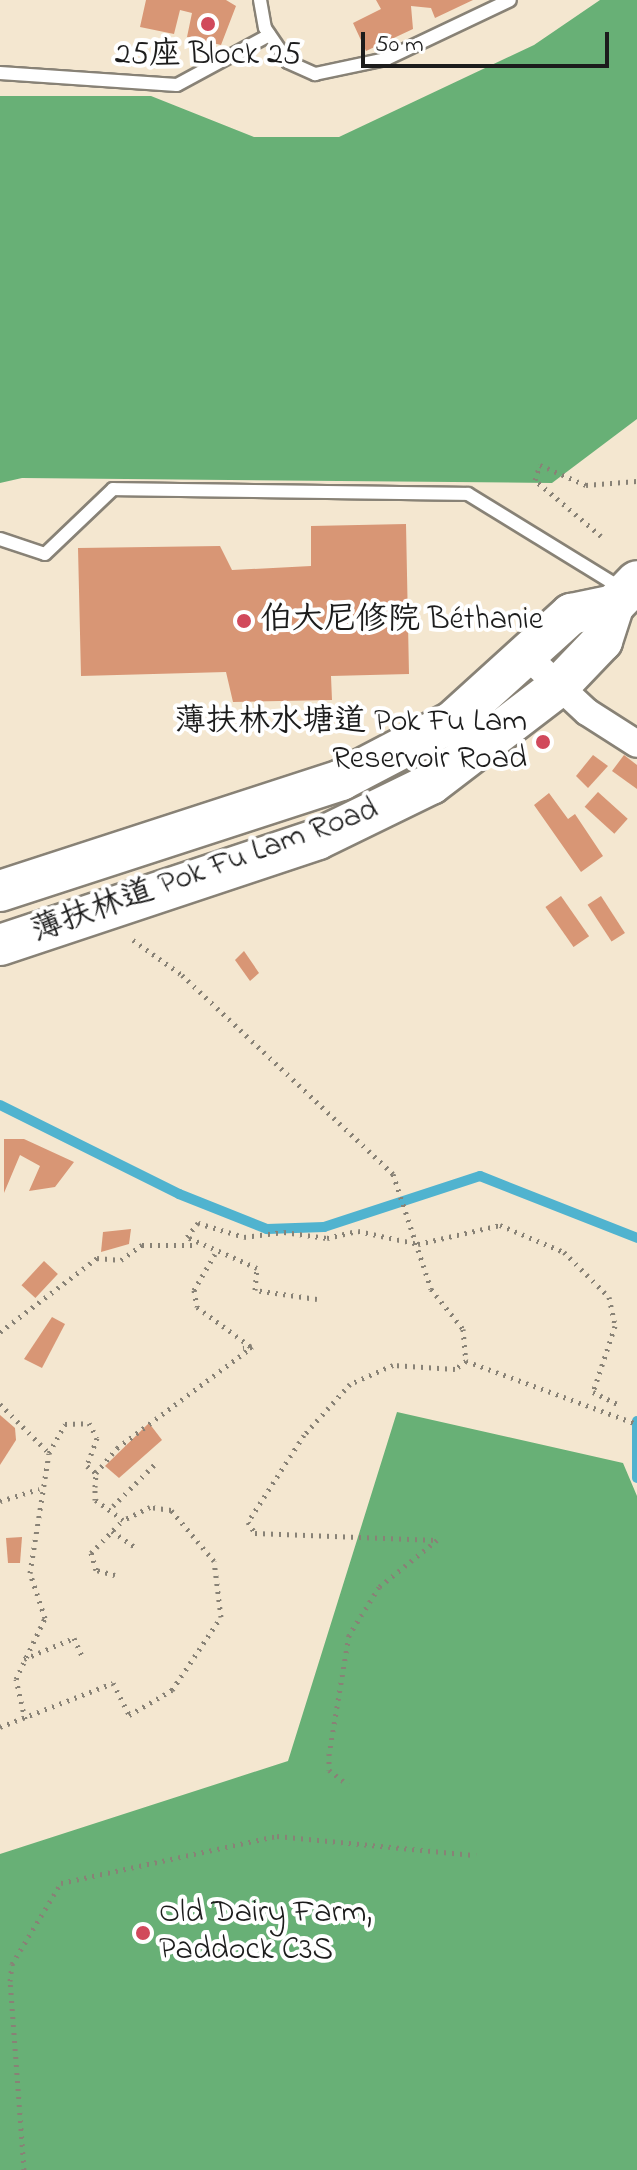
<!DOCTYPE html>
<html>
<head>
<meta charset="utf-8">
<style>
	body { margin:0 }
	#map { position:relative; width:637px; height:2170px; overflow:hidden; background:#f4e7d0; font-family:"Indie Flower","LXGW WenKai TC",sans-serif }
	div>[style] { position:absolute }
	.forest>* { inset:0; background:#68b076 }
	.stream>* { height:10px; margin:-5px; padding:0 5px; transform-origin:5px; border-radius:5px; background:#50b3cf }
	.building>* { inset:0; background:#d89675; transform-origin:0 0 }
	.path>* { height:5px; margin-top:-2.5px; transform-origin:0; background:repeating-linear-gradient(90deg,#888276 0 2px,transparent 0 8px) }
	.roads { filter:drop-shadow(2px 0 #888276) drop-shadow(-2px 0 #888276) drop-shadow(0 2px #888276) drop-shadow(0 -2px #888276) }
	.lane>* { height:12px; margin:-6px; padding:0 6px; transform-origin:6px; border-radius:6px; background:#fff }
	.street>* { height:26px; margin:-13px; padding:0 13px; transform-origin:13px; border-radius:13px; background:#fff }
	.primary>* { height:40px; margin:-20px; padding:0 20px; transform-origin:20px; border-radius:20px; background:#fff }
	.dots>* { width:22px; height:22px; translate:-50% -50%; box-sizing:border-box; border:4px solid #fff; border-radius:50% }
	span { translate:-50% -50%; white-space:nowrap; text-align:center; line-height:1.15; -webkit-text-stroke:8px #fff; paint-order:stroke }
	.poi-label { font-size:32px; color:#1c1c1c }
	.left { translate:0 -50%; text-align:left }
	.right { translate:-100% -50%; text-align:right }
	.street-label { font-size:32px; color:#1c1c1c }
	.scale { position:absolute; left:361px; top:32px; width:248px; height:36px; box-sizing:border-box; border:4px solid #1c1c1c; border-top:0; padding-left:10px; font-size:24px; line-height:28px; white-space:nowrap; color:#1c1c1c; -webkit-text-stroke:6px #fff; paint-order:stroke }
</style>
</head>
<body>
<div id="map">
	<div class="forest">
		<i style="clip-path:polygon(600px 0,637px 0,637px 419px,552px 483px,22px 478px,0 483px,0 96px,151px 96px,254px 137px,339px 137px,534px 45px)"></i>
		<i style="clip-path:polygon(397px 1412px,623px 1463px,637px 1496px,637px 2170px,0 2170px,0 1854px,288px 1761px)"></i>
	</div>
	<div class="stream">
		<i style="left:0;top:1105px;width:200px;rotate:26.4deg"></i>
		<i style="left:179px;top:1194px;width:95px;rotate:21.7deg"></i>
		<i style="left:267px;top:1229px;width:57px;rotate:-2deg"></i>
		<i style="left:324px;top:1227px;width:164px;rotate:-18.1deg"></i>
		<i style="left:480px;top:1176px;width:169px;rotate:21.5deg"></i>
		<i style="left:637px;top:1421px;width:57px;rotate:90deg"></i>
	</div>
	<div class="building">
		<i style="clip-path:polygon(146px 0,226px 0,236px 6px,221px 45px,187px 37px,192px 13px,180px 10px,174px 34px,140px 27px)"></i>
		<i style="clip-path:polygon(376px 0,473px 0,435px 18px,431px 8px,411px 6px,413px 29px,366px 51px,353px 23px,381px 9px)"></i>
		<i style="clip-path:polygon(406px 524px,409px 674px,331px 676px,332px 700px,233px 702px,226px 672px,81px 676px,78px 548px,220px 546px,232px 570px,311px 566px,311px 526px)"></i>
		<i style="clip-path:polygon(593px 755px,608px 766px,588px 788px,576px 776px)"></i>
		<i style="clip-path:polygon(624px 755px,637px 765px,637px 789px,612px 771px)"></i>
		<i style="left:598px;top:792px;width:40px;height:20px;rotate:42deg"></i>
		<i style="clip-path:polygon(549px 793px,568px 819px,575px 814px,603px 856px,581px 872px,534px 805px)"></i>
		<i style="left:561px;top:896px;width:49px;height:19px;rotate:55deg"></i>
		<i style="left:601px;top:896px;width:44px;height:16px;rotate:57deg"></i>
		<i style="clip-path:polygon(244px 951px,259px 973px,250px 981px,235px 960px)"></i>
		<i style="clip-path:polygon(4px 1139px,24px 1139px,74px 1162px,55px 1187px,29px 1191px,40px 1166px,20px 1155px,4px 1193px)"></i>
		<i style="clip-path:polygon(131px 1229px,129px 1244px,101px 1252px,103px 1232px)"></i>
		<i style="left:44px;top:1261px;width:19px;height:33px;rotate:43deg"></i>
		<i style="clip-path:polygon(52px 1317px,65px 1324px,42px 1368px,24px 1359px)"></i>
		<i style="clip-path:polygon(0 1415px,15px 1428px,16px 1440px,0 1465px)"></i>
		<i style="clip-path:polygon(149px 1423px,162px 1440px,119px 1478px,105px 1466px)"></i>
		<i style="clip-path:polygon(22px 1537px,20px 1563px,8px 1563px,6px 1538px)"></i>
	</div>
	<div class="path">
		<i style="left:601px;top:536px;width:87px;rotate:-139.7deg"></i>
		<i style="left:535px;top:480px;width:16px;rotate:-72deg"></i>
		<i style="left:540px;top:465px;width:50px;rotate:23.5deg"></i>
		<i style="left:586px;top:485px;width:51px;rotate:-4.5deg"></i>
		<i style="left:133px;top:940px;width:60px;rotate:35.5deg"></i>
		<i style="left:182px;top:975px;width:290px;rotate:43.3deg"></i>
		<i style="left:393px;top:1174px;width:121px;rotate:71.7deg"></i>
		<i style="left:431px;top:1289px;width:51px;rotate:51.3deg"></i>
		<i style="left:463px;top:1329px;width:32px;rotate:85deg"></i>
		<i style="left:466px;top:1361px;width:14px;rotate:144deg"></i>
		<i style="left:455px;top:1369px;width:62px;rotate:-176.3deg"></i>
		<i style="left:393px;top:1365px;width:47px;rotate:156.2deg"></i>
		<i style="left:350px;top:1384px;width:69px;rotate:132deg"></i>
		<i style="left:304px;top:1435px;width:103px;rotate:122.8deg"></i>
		<i style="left:248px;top:1522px;width:13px;rotate:58deg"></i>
		<i style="left:255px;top:1533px;width:182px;rotate:2.2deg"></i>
		<i style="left:437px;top:1540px;width:75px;rotate:141deg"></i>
		<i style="left:379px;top:1587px;width:57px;rotate:122deg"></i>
		<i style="left:349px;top:1635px;width:121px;rotate:99.5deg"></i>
		<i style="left:329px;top:1754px;width:16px;rotate:90deg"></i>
		<i style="left:329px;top:1770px;width:24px;rotate:38deg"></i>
		<i style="left:215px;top:1254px;width:42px;rotate:120.3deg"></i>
		<i style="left:194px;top:1290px;width:17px;rotate:80deg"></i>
		<i style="left:197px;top:1307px;width:67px;rotate:36.5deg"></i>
		<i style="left:317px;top:1299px;width:63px;rotate:-171.7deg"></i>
		<i style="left:255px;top:1290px;width:22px;rotate:-85deg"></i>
		<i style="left:257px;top:1268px;width:77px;rotate:-156.1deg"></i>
		<i style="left:187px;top:1237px;width:18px;rotate:-52deg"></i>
		<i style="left:198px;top:1223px;width:48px;rotate:16.9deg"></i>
		<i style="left:244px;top:1237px;width:40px;rotate:-7.1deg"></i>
		<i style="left:284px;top:1232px;width:43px;rotate:7.9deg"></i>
		<i style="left:327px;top:1238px;width:32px;rotate:-13deg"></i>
		<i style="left:358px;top:1231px;width:61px;rotate:12.2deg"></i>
		<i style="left:418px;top:1244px;width:84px;rotate:-13deg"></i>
		<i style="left:500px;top:1225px;width:69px;rotate:22.9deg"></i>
		<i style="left:564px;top:1252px;width:64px;rotate:45deg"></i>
		<i style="left:609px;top:1297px;width:30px;rotate:78deg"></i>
		<i style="left:615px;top:1326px;width:70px;rotate:108.4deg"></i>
		<i style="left:593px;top:1392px;width:30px;rotate:26deg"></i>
		<i style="left:0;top:1332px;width:122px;rotate:-37.3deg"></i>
		<i style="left:97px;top:1258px;width:24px;rotate:5deg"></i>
		<i style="left:121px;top:1260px;width:26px;rotate:-36deg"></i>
		<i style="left:142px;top:1245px;width:51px"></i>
		<i style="left:466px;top:1361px;width:182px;rotate:20.2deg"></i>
		<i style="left:0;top:1404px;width:69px;rotate:45deg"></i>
		<i style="left:49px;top:1453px;width:33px;rotate:-61deg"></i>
		<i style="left:65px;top:1424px;width:24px;rotate:-2deg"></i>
		<i style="left:89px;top:1423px;width:17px;rotate:62deg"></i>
		<i style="left:97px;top:1438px;width:30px;rotate:110deg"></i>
		<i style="left:87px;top:1466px;width:11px;rotate:38deg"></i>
		<i style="left:0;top:1501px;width:41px;rotate:-17.1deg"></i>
		<i style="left:113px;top:1506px;width:61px;rotate:-45deg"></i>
		<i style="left:112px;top:1531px;width:28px;rotate:35deg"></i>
		<i style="left:115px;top:1575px;width:20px;rotate:-165deg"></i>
		<i style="left:96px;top:1570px;width:18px;rotate:-106deg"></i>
		<i style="left:91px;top:1553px;width:46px;rotate:-45.9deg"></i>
		<i style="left:24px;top:1659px;width:54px;rotate:-22.8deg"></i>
		<i style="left:74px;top:1638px;width:22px;rotate:66deg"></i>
		<i style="left:25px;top:1719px;width:41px;rotate:-102.7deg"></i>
		<i style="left:16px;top:1679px;width:68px;rotate:-64.6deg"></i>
		<i style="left:45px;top:1618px;width:47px;rotate:-108.4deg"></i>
		<i style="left:30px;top:1573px;width:121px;rotate:-81deg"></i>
		<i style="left:0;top:1727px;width:121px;rotate:-21.3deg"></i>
		<i style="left:113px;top:1683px;width:36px;rotate:63deg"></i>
		<i style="left:129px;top:1715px;width:50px;rotate:-30.2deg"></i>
		<i style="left:172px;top:1690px;width:88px;rotate:-56.1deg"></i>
		<i style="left:221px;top:1617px;width:56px;rotate:-97.1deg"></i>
		<i style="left:214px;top:1561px;width:67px;rotate:-130.1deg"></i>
		<i style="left:171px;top:1510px;width:21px;rotate:-172deg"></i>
		<i style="left:150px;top:1507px;width:30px;rotate:154deg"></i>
		<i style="left:123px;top:1520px;width:34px;rotate:-144deg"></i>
		<i style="left:95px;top:1500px;width:13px;rotate:-90deg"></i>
		<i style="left:95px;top:1487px;width:14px;rotate:-86deg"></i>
		<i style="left:96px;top:1473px;width:33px;rotate:-50deg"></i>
		<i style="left:117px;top:1448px;width:169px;rotate:-36.8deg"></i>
		<i style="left:252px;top:1347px;width:9px;rotate:174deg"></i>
		<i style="left:24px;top:2170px;width:190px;rotate:-94.2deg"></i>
		<i style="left:10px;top:1981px;width:17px;rotate:-83deg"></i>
		<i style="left:12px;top:1964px;width:95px;rotate:-58.8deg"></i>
		<i style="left:61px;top:1883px;width:221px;rotate:-12.3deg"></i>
		<i style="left:277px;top:1836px;width:200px;rotate:5.5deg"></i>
	</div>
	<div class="roads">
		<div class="lane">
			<i style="left:260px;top:0;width:28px;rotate:80deg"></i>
			<i style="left:265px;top:28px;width:41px;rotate:55.9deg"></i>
			<i style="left:288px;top:62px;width:30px;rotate:24deg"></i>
			<i style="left:315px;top:74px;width:73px;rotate:-11.9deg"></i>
			<i style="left:386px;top:59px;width:137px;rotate:-25.4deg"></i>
			<i style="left:0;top:73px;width:177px;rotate:3.9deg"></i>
			<i style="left:177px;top:85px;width:105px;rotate:-28.5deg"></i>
			<i style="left:0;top:539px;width:47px;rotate:18.4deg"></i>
			<i style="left:45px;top:554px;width:94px;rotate:-43.7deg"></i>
			<i style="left:113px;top:489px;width:355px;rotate:0.8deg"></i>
			<i style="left:468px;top:494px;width:180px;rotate:31.6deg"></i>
		</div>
		<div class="street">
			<i style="left:529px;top:658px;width:79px;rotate:43deg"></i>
			<i style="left:587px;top:712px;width:59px;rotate:32.6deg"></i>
		</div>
		<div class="primary">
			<i style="left:0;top:891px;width:359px;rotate:-18deg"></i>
			<i style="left:341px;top:780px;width:125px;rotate:-27.6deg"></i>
			<i style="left:452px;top:722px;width:161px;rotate:-42.2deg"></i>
			<i style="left:571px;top:614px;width:44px;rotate:-11.8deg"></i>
			<i style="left:0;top:945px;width:335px;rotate:-18.4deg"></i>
			<i style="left:318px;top:839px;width:126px;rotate:-26deg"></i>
			<i style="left:431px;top:784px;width:160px;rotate:-37.4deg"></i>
			<i style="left:558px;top:687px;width:64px;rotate:-46.3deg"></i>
			<i style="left:602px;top:641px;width:38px;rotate:-72deg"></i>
			<i style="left:614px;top:605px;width:33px;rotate:-46deg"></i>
		</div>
	</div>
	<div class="dots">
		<i style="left:208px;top:24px;background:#d1495b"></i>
		<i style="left:244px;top:621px;background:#d1495b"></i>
		<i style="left:543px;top:742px;background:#d1495b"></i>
		<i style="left:143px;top:1933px;background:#d1495b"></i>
	</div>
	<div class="poi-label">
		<span style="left:208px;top:56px">25座 Block 25</span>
		<span class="left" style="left:260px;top:621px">伯大尼修院 Béthanie</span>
		<span class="right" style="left:527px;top:742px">薄扶林水塘道 Pok Fu Lam<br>Reservoir Road</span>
		<span class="left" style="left:159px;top:1933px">Old Dairy Farm,<br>Paddock C3S</span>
	</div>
	<div class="street-label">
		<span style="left:205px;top:872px;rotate:-20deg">薄扶林道 Pok Fu Lam Road</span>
	</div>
	<div class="scale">50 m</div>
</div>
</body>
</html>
